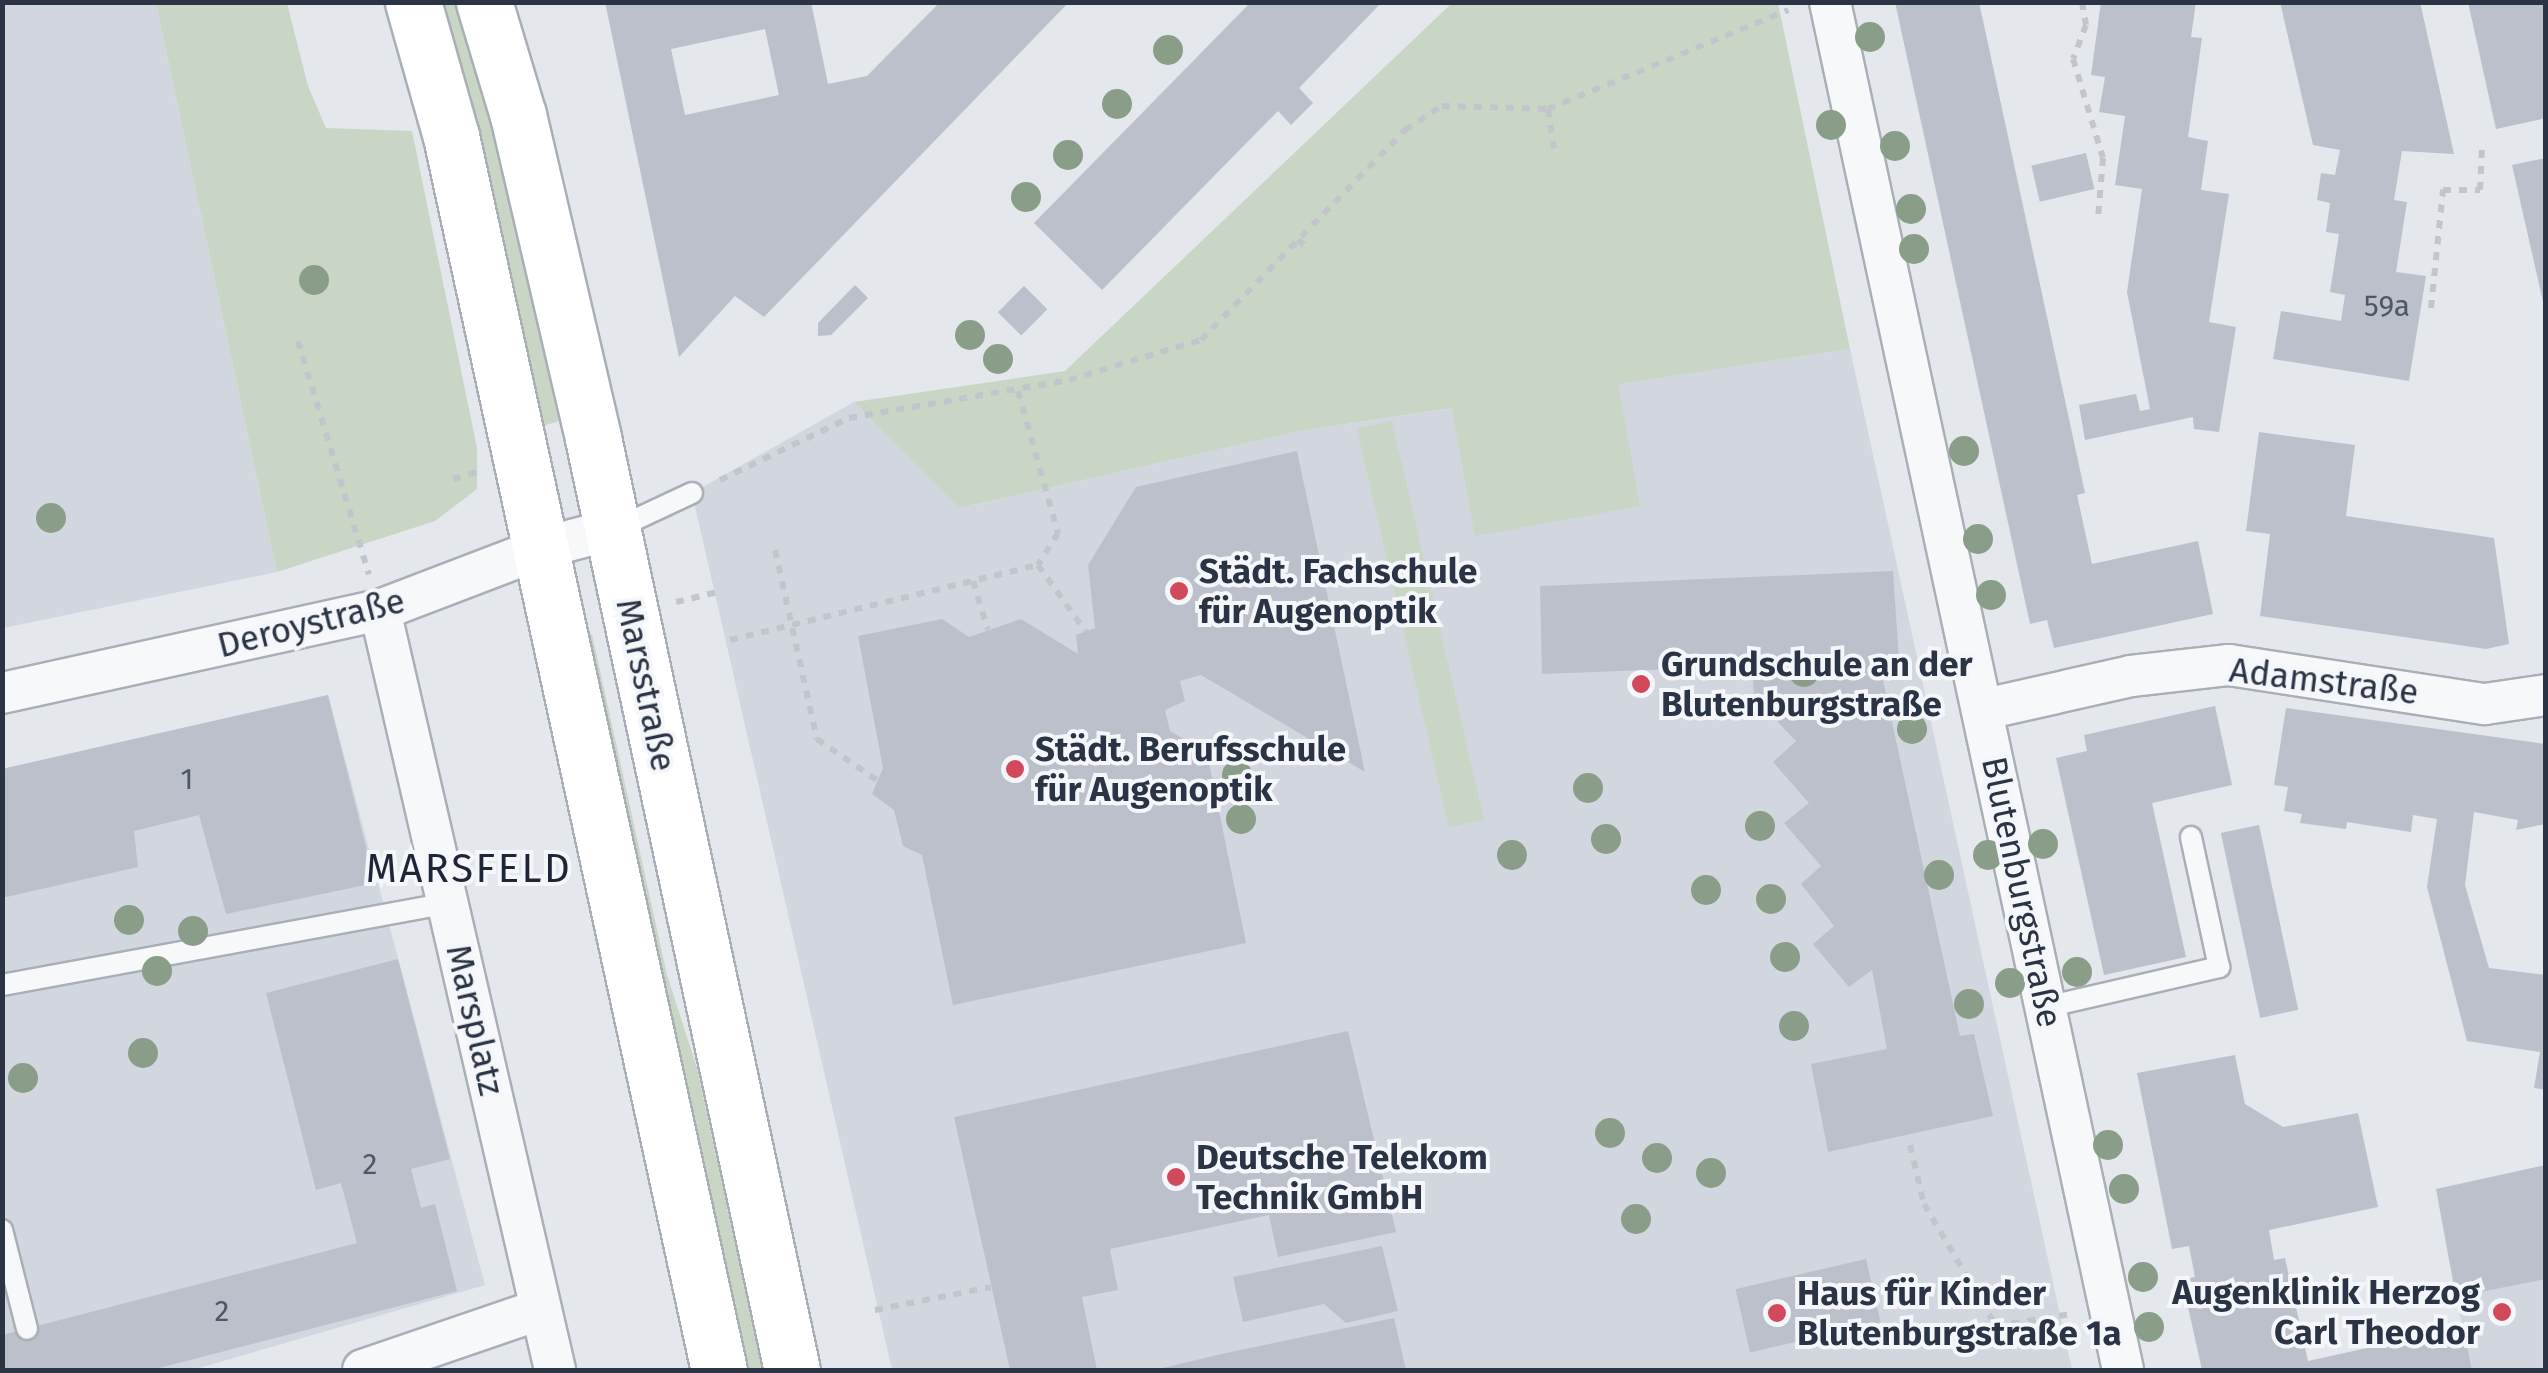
<!DOCTYPE html>
<html>
<head>
<meta charset="utf-8">
<style>
	body { margin:0 }
	#map { position:relative; width:2548px; height:1373px; overflow:hidden; background:#e4e7ec; font-family:"Fira Sans",sans-serif }
	div>[style] { position:absolute }
	.built>* { inset:0; background:#d2d6de }
	.green>* { inset:0; background:#c9d6c5; transform-origin:0 0 }
	.building>* { inset:0; background:#bbc0ca; transform-origin:0 0 }
	.path>* { height:6px; margin-top:-3px; transform-origin:0; background:repeating-linear-gradient(90deg,#c2c5cb 0 8px,transparent 0 16px) }
	.roads { filter:drop-shadow(2px 0 #a9aeb7) drop-shadow(-2px 0 #a9aeb7) drop-shadow(0 2px #a9aeb7) drop-shadow(0 -2px #a9aeb7) }
	.lane>* { height:20px; margin:-10px; padding:0 10px; transform-origin:10px; border-radius:10px; background:#f7f8fa }
	.street>* { height:40px; margin:-20px; padding:0 20px; transform-origin:20px; border-radius:20px; background:#f7f8fa }
	.secondary>* { height:55px; margin:-27.5px; padding:0 27.5px; transform-origin:27.5px; border-radius:27.5px; background:#fff }
	.trees>* { width:30px; height:30px; margin:-15px; border-radius:50%; background:#899d89 }
	.dots>* { width:28px; height:28px; translate:-50% -50%; box-sizing:border-box; border:5px solid #f4f6f9; border-radius:50% }
	span { translate:-50% -50%; white-space:nowrap; text-align:center; line-height:1.15; -webkit-text-stroke:8px #f4f6f9; paint-order:stroke }
	.number-label { font-size:30px; color:#4f5766 }
	.number-label span { -webkit-text-stroke-width:0 }
	.poi-label { font-size:35px; color:#2b3445; font-weight:700 }
	.left { translate:0 -50%; text-align:left }
	.right { translate:-100% -50%; text-align:right }
	.street-label { font-size:35px; color:#2b3445 }
	.quarter-label { font-size:40px; color:#1d2536; letter-spacing:2.5px }
	.frame { position:absolute; inset:0; border:5px solid #2b3445; pointer-events:none }
</style>
</head>
<body>
<div id="map">
	<div class="built">
		<i style="clip-path:polygon(3px 3px,156px 3px,277px 572px,3px 628px)"></i>
		<i style="clip-path:polygon(1850px 349px,2072px 1370px,892px 1370px,692px 493px,854px 402px,960px 508px,1300px 431px)"></i>
		<i style="clip-path:polygon(328px 695px,485px 1285px,192px 1370px,3px 1370px,2px 769px)"></i>
		<i style="clip-path:polygon(2545px 1279px,2545px 1370px,2472px 1370px,2456px 1297px)"></i>
	</div>
	<div class="green">
		<i style="clip-path:polygon(156px 3px,287px 3px,308px 86px,326px 128px,412px 131px,477px 448px,477px 489px,435px 521px,277px 572px)"></i>
		<i style="clip-path:polygon(435px 3px,460px 3px,493px 106px,559px 421px,536px 428px)"></i>
		<i style="clip-path:polygon(1452px 3px,1778px 3px,1850px 349px,1618px 384px,1640px 506px,1475px 536px,1452px 408px,1300px 431px,959px 508px,854px 402px,1065px 371px)"></i>
		<i style="left:1392px;top:421px;width:409px;height:36px;rotate:77deg"></i>
		<i style="clip-path:polygon(592px 634px,667px 975px,697px 1068px,762px 1370px,738px 1370px,581px 638px)"></i>
	</div>
	<div class="building">
		<i style="clip-path:polygon(evenodd,605px 2px,811px 2px,828px 84px,867px 76px,940px 2px,1069px 2px,764px 317px,735px 296px,679px 357px,605px 2px,765px 29px,779px 95px,685px 115px,671px 49px,765px 29px)"></i>
		<i style="clip-path:polygon(1251px 2px,1382px 2px,1299px 88px,1313px 103px,1291px 125px,1278px 111px,1102px 290px,1034px 223px)"></i>
		<i style="clip-path:polygon(1895px 2px,1979px 2px,2085px 493px,2077px 495px,2092px 564px,2198px 541px,2213px 614px,2054px 648px,2047px 620px,2030px 624px)"></i>
		<i style="clip-path:polygon(2101px 2px,2196px 2px,2191px 37px,2202px 38px,2188px 137px,2208px 141px,2201px 190px,2229px 194px,2209px 322px,2236px 327px,2219px 432px,2194px 429px,2193px 417px,2085px 440px,2079px 405px,2136px 394px,2140px 411px,2150px 409px,2127px 292px,2142px 189px,2115px 185px,2125px 116px,2099px 112px,2105px 77px,2091px 75px)"></i>
		<i style="clip-path:polygon(2280px 2px,2420px 2px,2454px 154px,2402px 151px,2394px 200px,2407px 202px,2396px 272px,2426px 276px,2409px 381px,2273px 359px,2281px 311px,2341px 321px,2345px 295px,2330px 292px,2339px 234px,2326px 232px,2330px 203px,2317px 200px,2321px 173px,2335px 175px,2340px 150px,2313px 145px)"></i>
		<i style="clip-path:polygon(2468px 2px,2546px 2px,2546px 118px,2496px 129px)"></i>
		<i style="left:2086px;top:153px;width:37px;height:56px;rotate:77deg"></i>
		<i style="clip-path:polygon(2546px 158px,2546px 306px,2544px 306px,2512px 165px)"></i>
		<i style="clip-path:polygon(855px 285px,868px 298px,831px 335px,818px 336px,818px 323px)"></i>
		<i style="left:1024px;top:286px;width:33px;height:37px;rotate:45deg"></i>
		<i style="clip-path:polygon(2259px 432px,2355px 445px,2346px 516px,2494px 538px,2509px 644px,2486px 649px,2260px 616px,2270px 534px,2246px 531px)"></i>
		<i style="clip-path:polygon(1297px 451px,1365px 772px,1201px 675px,1180px 681px,1185px 701px,1165px 710px,1170px 731px,1207px 753px,1246px 943px,953px 1005px,922px 855px,903px 846px,894px 810px,872px 794px,883px 768px,858px 636px,942px 619px,969px 637px,1021px 619px,1078px 654px,1076px 635px,1095px 628px,1088px 565px,1136px 487px)"></i>
		<i style="clip-path:polygon(1893px 571px,1899px 661px,1879px 662px,1960px 1036px,1974px 1034px,1993px 1116px,1828px 1152px,1811px 1064px,1887px 1049px,1872px 970px,1849px 987px,1813px 944px,1834px 926px,1801px 884px,1821px 866px,1784px 823px,1809px 803px,1773px 762px,1796px 741px,1754px 697px,1752px 666px,1542px 674px,1540px 586px)"></i>
		<i style="clip-path:polygon(328px 695px,375px 883px,226px 914px,199px 815px,134px 831px,138px 867px,2px 898px,2px 769px)"></i>
		<i style="clip-path:polygon(2215px 706px,2232px 785px,2152px 803px,2186px 957px,2104px 975px,2056px 758px,2087px 751px,2084px 735px)"></i>
		<i style="clip-path:polygon(2286px 708px,2546px 744px,2546px 824px,2516px 830px,2518px 820px,2474px 812px,2465px 885px,2489px 968px,2546px 975px,2546px 1090px,2534px 1088px,2540px 1052px,2467px 1041px,2427px 887px,2437px 819px,2413px 815px,2411px 832px,2347px 822px,2346px 829px,2300px 823px,2302px 814px,2284px 811px,2288px 787px,2274px 785px)"></i>
		<i style="left:2259px;top:825px;width:189px;height:39px;rotate:78deg"></i>
		<i style="clip-path:polygon(398px 959px,450px 1159px,411px 1169px,421px 1208px,435px 1204px,457px 1291px,151px 1370px,2px 1370px,2px 1335px,357px 1243px,341px 1183px,316px 1190px,266px 993px)"></i>
		<i style="clip-path:polygon(1348px 1031px,1396px 1232px,1278px 1257px,1269px 1215px,1110px 1249px,1118px 1290px,1082px 1297px,1097px 1370px,1010px 1370px,954px 1117px)"></i>
		<i style="clip-path:polygon(2235px 1055px,2245px 1104px,2283px 1127px,2358px 1113px,2378px 1207px,2269px 1230px,2274px 1260px,2285px 1258px,2308px 1361px,2463px 1327px,2472px 1370px,2202px 1370px,2182px 1280px,2195px 1277px,2189px 1246px,2172px 1249px,2137px 1073px)"></i>
		<i style="clip-path:polygon(2546px 1165px,2546px 1279px,2456px 1297px,2436px 1189px)"></i>
		<i style="clip-path:polygon(1382px 1246px,1398px 1311px,1346px 1323px,1324px 1304px,1243px 1322px,1233px 1277px)"></i>
		<i style="left:1866px;top:1259px;width:65px;height:134px;rotate:77deg"></i>
		<i style="clip-path:polygon(1394px 1318px,1406px 1370px,1154px 1370px,1226px 1353px)"></i>
	</div>
	<div class="path">
		<i style="left:2082px;top:2px;width:23px;rotate:80deg"></i>
		<i style="left:2086px;top:25px;width:36px;rotate:111deg"></i>
		<i style="left:2073px;top:59px;width:103px;rotate:73.1deg"></i>
		<i style="left:2103px;top:158px;width:60px;rotate:94.8deg"></i>
		<i style="left:1548px;top:109px;width:47px;rotate:81.3deg"></i>
		<i style="left:1298px;top:239px;width:14px;rotate:45deg"></i>
		<i style="left:2431px;top:308px;width:119px;rotate:-84.2deg"></i>
		<i style="left:2443px;top:190px;width:37px"></i>
		<i style="left:2480px;top:190px;width:42px;rotate:-87.3deg"></i>
		<i style="left:298px;top:341px;width:244px;rotate:73.1deg"></i>
		<i style="left:1018px;top:391px;width:148px;rotate:74.3deg"></i>
		<i style="left:1058px;top:533px;width:38px;rotate:122deg"></i>
		<i style="left:453px;top:479px;width:25px;rotate:-16deg"></i>
		<i style="left:720px;top:480px;width:143px;rotate:-25.7deg"></i>
		<i style="left:849px;top:418px;width:223px;rotate:-9.8deg"></i>
		<i style="left:1069px;top:380px;width:138px;rotate:-16.9deg"></i>
		<i style="left:1201px;top:340px;width:293px;rotate:-45.8deg"></i>
		<i style="left:1405px;top:130px;width:44px;rotate:-33deg"></i>
		<i style="left:1442px;top:106px;width:106px;rotate:1.6deg"></i>
		<i style="left:1548px;top:109px;width:260px;rotate:-22.4deg"></i>
		<i style="left:775px;top:550px;width:194px;rotate:77.5deg"></i>
		<i style="left:817px;top:739px;width:74px;rotate:34.5deg"></i>
		<i style="left:973px;top:581px;width:51px;rotate:73deg"></i>
		<i style="left:676px;top:602px;width:43px;rotate:-13.4deg"></i>
		<i style="left:730px;top:640px;width:317px;rotate:-13.7deg"></i>
		<i style="left:1038px;top:565px;width:82px;rotate:54.4deg"></i>
		<i style="left:1910px;top:1145px;width:61px;rotate:76.7deg"></i>
		<i style="left:1924px;top:1204px;width:142px;rotate:59.5deg"></i>
		<i style="left:1996px;top:1326px;width:76px;rotate:-9.1deg"></i>
		<i style="left:875px;top:1310px;width:118px;rotate:-11.2deg"></i>
	</div>
	<div class="roads">
		<div class="lane">
			<i style="left:615px;top:529px;width:85px;rotate:-25.1deg"></i>
			<i style="left:2px;top:985px;width:453px;rotate:-10.4deg"></i>
			<i style="left:2046px;top:1007px;width:178px;rotate:-13deg"></i>
			<i style="left:2219px;top:967px;width:133px;rotate:-102.2deg"></i>
			<i style="left:2px;top:1230px;width:102px;rotate:75.8deg"></i>
		</div>
		<div class="street">
			<i style="left:1830px;top:2px;width:1399px;rotate:77.91deg"></i>
			<i style="left:380px;top:610px;width:780px;rotate:77.03deg"></i>
			<i style="left:2px;top:693px;width:387px;rotate:-12.4deg"></i>
			<i style="left:380px;top:610px;width:173px;rotate:-20.9deg"></i>
			<i style="left:542px;top:548px;width:73px;rotate:-15deg"></i>
			<i style="left:1985px;top:709px;width:150px;rotate:-12.7deg"></i>
			<i style="left:2131px;top:676px;width:99px;rotate:-6.4deg"></i>
			<i style="left:2229px;top:665px;width:259px;rotate:8.7deg"></i>
			<i style="left:2485px;top:704px;width:62px;rotate:-8.4deg"></i>
			<i style="left:363px;top:1370px;width:188px;rotate:-18.9deg"></i>
		</div>
		<div class="secondary">
			<i style="left:413px;top:2px;width:139px;rotate:74.2deg"></i>
			<i style="left:451px;top:136px;width:1263px;rotate:77.75deg"></i>
			<i style="left:484px;top:2px;width:118px;rotate:73.3deg"></i>
			<i style="left:518px;top:115px;width:332px;rotate:76.9deg"></i>
			<i style="left:593px;top:438px;width:953px;rotate:77.95deg"></i>
		</div>
	</div>
	<div class="trees">
		<i style="left:1870px;top:37px"></i>
		<i style="left:1168px;top:50px"></i>
		<i style="left:1117px;top:104px"></i>
		<i style="left:1831px;top:125px"></i>
		<i style="left:1895px;top:146px"></i>
		<i style="left:1068px;top:155px"></i>
		<i style="left:1026px;top:197px"></i>
		<i style="left:1911px;top:209px"></i>
		<i style="left:1914px;top:249px"></i>
		<i style="left:314px;top:280px"></i>
		<i style="left:970px;top:335px"></i>
		<i style="left:998px;top:359px"></i>
		<i style="left:1964px;top:451px"></i>
		<i style="left:51px;top:518px"></i>
		<i style="left:1978px;top:539px"></i>
		<i style="left:1991px;top:595px"></i>
		<i style="left:1804px;top:672px"></i>
		<i style="left:1912px;top:729px"></i>
		<i style="left:1237px;top:775px"></i>
		<i style="left:1588px;top:788px"></i>
		<i style="left:1241px;top:819px"></i>
		<i style="left:1760px;top:826px"></i>
		<i style="left:1606px;top:839px"></i>
		<i style="left:2043px;top:844px"></i>
		<i style="left:1512px;top:855px"></i>
		<i style="left:1988px;top:855px"></i>
		<i style="left:1939px;top:875px"></i>
		<i style="left:1706px;top:890px"></i>
		<i style="left:1771px;top:899px"></i>
		<i style="left:129px;top:920px"></i>
		<i style="left:193px;top:931px"></i>
		<i style="left:1785px;top:957px"></i>
		<i style="left:157px;top:971px"></i>
		<i style="left:2077px;top:972px"></i>
		<i style="left:2010px;top:983px"></i>
		<i style="left:1969px;top:1004px"></i>
		<i style="left:1794px;top:1026px"></i>
		<i style="left:143px;top:1053px"></i>
		<i style="left:23px;top:1078px"></i>
		<i style="left:1610px;top:1133px"></i>
		<i style="left:2108px;top:1145px"></i>
		<i style="left:1657px;top:1158px"></i>
		<i style="left:1711px;top:1173px"></i>
		<i style="left:2124px;top:1189px"></i>
		<i style="left:1636px;top:1219px"></i>
		<i style="left:2143px;top:1277px"></i>
		<i style="left:2149px;top:1327px"></i>
	</div>
	<div class="dots">
		<i style="left:1179px;top:591px;background:#d1495b"></i>
		<i style="left:1641px;top:684px;background:#d1495b"></i>
		<i style="left:1015px;top:769px;background:#d1495b"></i>
		<i style="left:1176px;top:1177px;background:#d1495b"></i>
		<i style="left:2502px;top:1312px;background:#d1495b"></i>
		<i style="left:1777px;top:1313px;background:#d1495b"></i>
	</div>
	<div class="number-label">
		<span style="left:2387px;top:306px">59a</span>
		<span style="left:187px;top:779px">1</span>
		<span style="left:370px;top:1164px">2</span>
		<span style="left:222px;top:1311px">2</span>
	</div>
	<div class="poi-label">
		<span class="left" style="left:1199px;top:591px">Städt. Fachschule<br>für Augenoptik</span>
		<span class="left" style="left:1661px;top:684px">Grundschule an der<br>Blutenburgstraße</span>
		<span class="left" style="left:1035px;top:769px">Städt. Berufsschule<br>für Augenoptik</span>
		<span class="left" style="left:1196px;top:1177px">Deutsche Telekom<br>Technik GmbH</span>
		<span class="right" style="left:2480px;top:1312px">Augenklinik Herzog<br>Carl Theodor</span>
		<span class="left" style="left:1797px;top:1313px">Haus für Kinder<br>Blutenburgstraße 1a</span>
	</div>
	<div class="street-label">
		<span style="left:311px;top:623px;rotate:-14deg">Deroystraße</span>
		<span style="left:2324px;top:681px;rotate:7deg">Adamstraße</span>
		<span style="left:646px;top:685px;rotate:78deg">Marsstraße</span>
		<span style="left:2022px;top:892px;rotate:78deg">Blutenburgstraße</span>
		<span style="left:475px;top:1020px;rotate:77deg">Marsplatz</span>
	</div>
	<div class="quarter-label">
		<span style="left:469px;top:869px">MARSFELD</span>
	</div>
	<div class="frame"></div>
</div>
</body>
</html>
